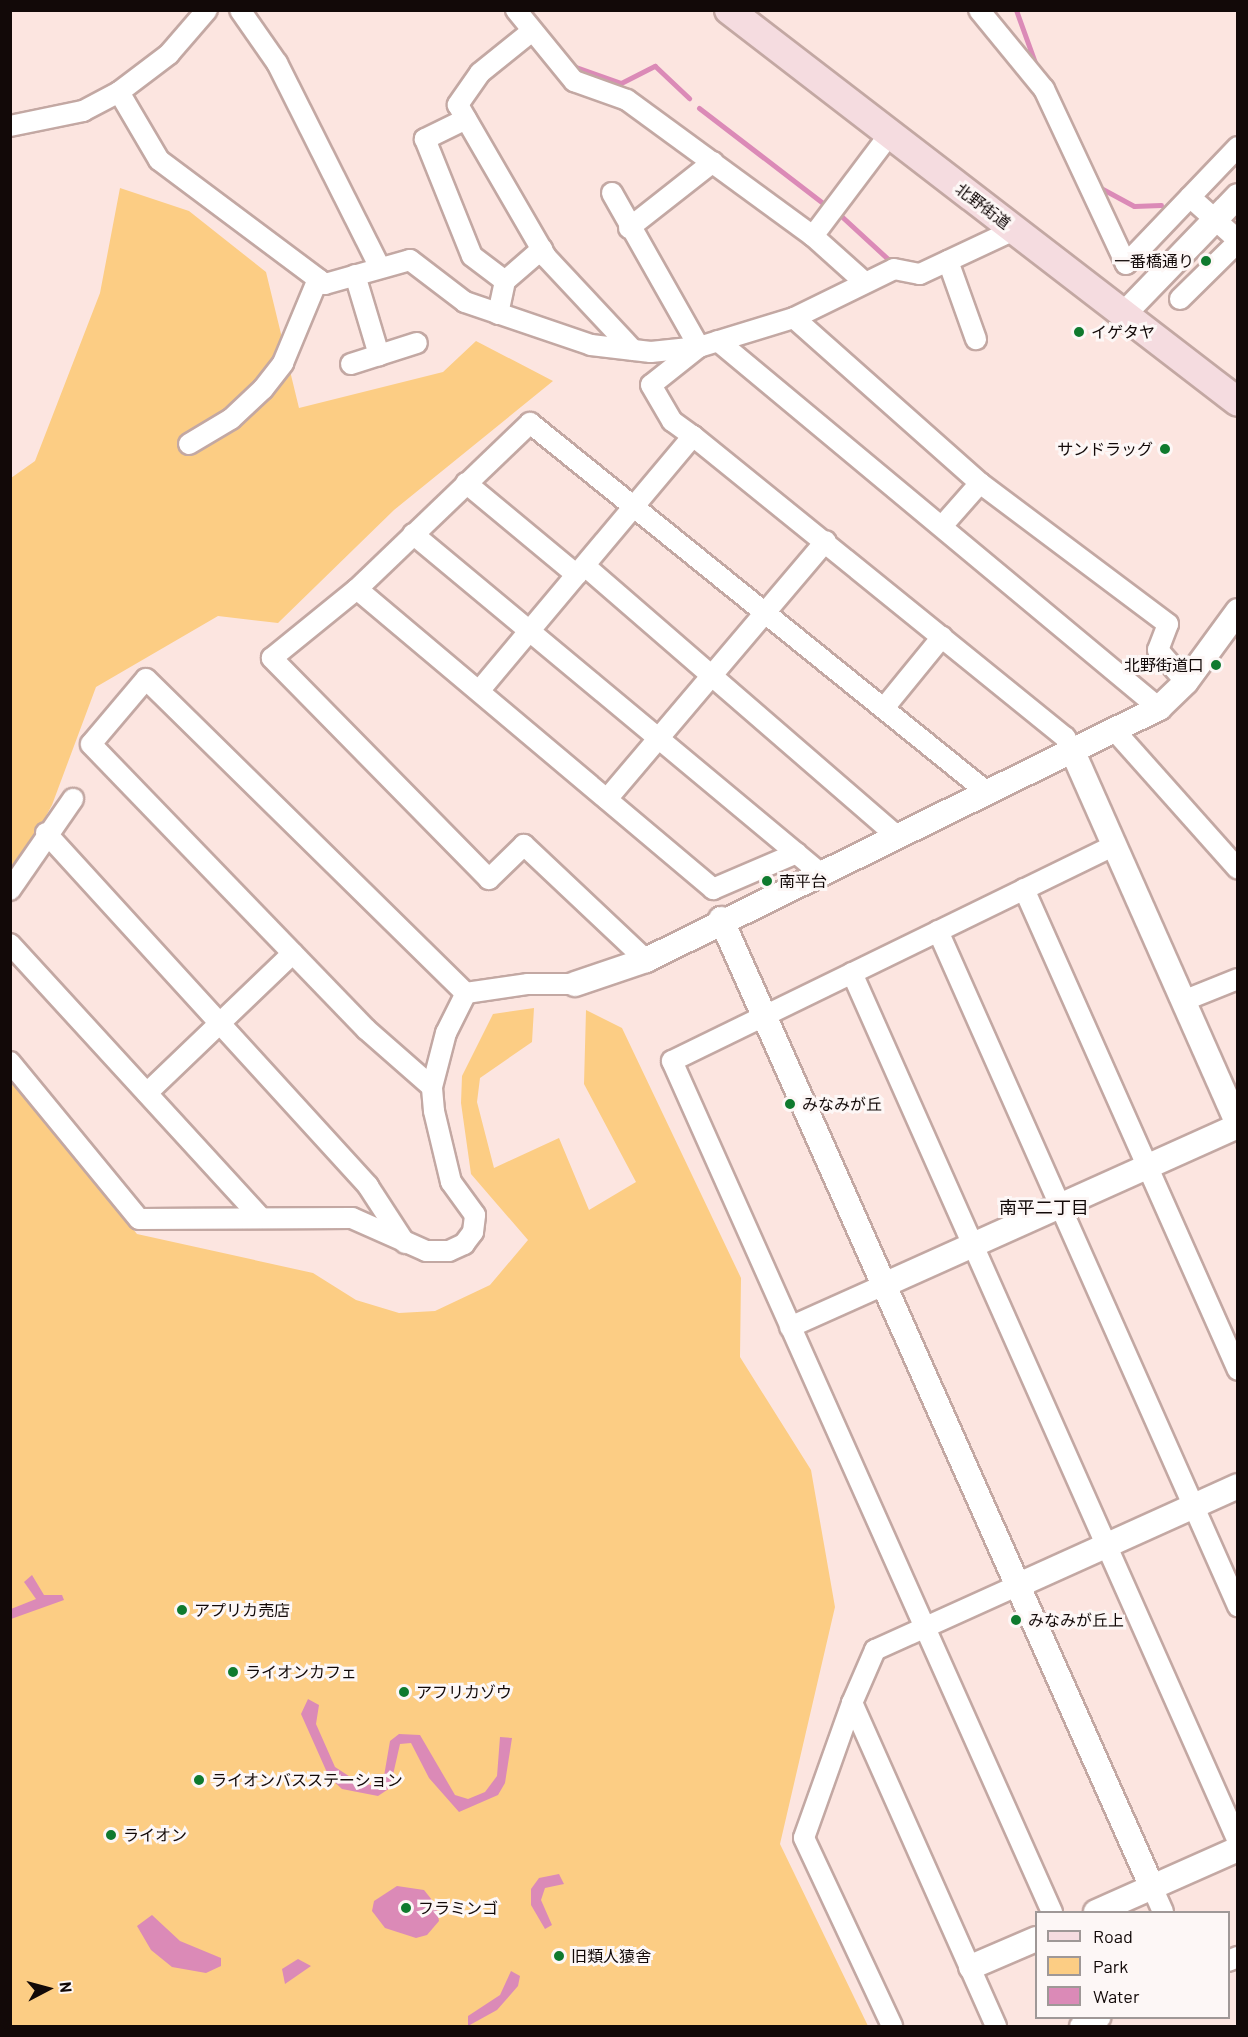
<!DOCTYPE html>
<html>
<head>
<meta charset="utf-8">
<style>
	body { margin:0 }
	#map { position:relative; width:1248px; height:2037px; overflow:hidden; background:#fce5e0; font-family:Barlow,"Noto Sans JP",sans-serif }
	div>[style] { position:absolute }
	.green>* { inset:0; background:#fccd84 }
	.water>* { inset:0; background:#db8ab7 }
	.stream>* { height:5px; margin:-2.5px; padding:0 2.5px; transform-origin:2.5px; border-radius:2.5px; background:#db8ab7 }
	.roads { filter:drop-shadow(2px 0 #c3a8a3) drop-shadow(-2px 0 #c3a8a3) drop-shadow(0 2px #c3a8a3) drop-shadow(0 -2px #c3a8a3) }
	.minor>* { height:20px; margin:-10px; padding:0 10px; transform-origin:10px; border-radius:10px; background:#fff }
	.tertiary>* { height:24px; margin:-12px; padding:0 12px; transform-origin:12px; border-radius:12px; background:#fff }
	.secondary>* { height:28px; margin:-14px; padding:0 14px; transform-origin:14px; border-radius:14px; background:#f5dce0 }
	.dots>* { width:16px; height:16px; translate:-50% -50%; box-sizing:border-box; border:3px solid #fdf7f6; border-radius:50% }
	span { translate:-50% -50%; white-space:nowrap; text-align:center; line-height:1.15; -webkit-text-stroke:6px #fdf7f6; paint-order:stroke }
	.street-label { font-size:16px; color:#120908 }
	.poi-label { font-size:16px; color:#120908 }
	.right { translate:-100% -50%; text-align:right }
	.left { translate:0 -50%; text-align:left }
	.neighbourhood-label { font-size:18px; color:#120908 }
	.frame { position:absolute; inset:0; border:12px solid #120908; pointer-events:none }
	.legend { position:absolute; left:1035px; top:1911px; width:195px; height:108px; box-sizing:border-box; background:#fdf7f6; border:2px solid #9f9897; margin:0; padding:8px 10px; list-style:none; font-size:18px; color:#120908 }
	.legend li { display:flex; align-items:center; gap:12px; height:30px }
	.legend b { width:30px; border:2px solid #9f9897 }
	.north { position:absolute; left:18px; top:1959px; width:60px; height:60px; -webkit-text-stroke:4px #fdf7f6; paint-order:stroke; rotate:84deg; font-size:16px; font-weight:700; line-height:24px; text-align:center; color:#120908 }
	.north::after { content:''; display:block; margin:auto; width:21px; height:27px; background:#120908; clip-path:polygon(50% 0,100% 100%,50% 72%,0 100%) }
</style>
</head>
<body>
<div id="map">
	<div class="green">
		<i style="clip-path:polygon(120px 188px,189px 211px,266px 272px,299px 408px,443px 372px,476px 341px,553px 381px,394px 510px,278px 623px,218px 616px,96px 687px,52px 805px,11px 880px,11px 478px,35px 461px,100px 293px)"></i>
		<i style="clip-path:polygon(534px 1008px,532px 1042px,480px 1078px,477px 1102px,494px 1168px,559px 1138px,589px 1210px,636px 1182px,584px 1084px,586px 1010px,622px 1028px,741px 1278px,740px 1357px,811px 1470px,835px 1607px,780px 1844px,868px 2026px,11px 2026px,10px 1079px,137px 1234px,313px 1273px,356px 1300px,399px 1313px,435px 1311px,490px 1285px,528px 1240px,471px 1174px,461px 1103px,462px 1076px,493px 1014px)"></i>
	</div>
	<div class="water">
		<i style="clip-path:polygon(32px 1575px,44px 1595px,62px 1595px,64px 1600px,11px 1619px,11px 1609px,36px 1599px,24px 1582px)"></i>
		<i style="clip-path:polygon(308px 1699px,319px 1705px,316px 1724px,335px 1767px,358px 1782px,371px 1785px,384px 1776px,390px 1741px,399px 1734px,420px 1735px,455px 1795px,468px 1799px,485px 1792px,497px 1776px,500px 1737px,512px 1738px,505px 1783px,498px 1795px,459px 1812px,429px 1778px,411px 1743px,400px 1744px,390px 1788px,378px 1796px,342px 1789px,329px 1777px,301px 1714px)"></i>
		<i style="clip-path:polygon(559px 1874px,564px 1884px,545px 1888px,541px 1900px,552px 1925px,545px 1929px,531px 1905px,531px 1889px,539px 1878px)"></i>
		<i style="clip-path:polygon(397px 1886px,424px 1890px,436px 1905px,439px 1921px,427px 1935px,416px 1938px,385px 1928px,372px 1911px,374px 1901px)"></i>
		<i style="clip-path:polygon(152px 1915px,180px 1941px,221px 1958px,221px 1966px,206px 1973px,172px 1967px,151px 1950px,137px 1926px)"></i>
		<i style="clip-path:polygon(298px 1959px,311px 1966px,285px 1984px,282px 1969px)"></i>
		<i style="clip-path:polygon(511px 1971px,520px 1976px,518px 1986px,497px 2010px,468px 2026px,468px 2016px,500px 1995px)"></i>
	</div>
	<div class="stream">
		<i style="left:1016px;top:10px;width:62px;rotate:70.1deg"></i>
		<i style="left:573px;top:66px;width:51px;rotate:19.5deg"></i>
		<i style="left:621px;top:83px;width:38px;rotate:-27deg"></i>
		<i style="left:655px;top:66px;width:47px;rotate:43.3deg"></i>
		<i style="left:699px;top:108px;width:156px;rotate:37.5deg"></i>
		<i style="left:1097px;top:186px;width:42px;rotate:28.4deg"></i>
		<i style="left:1134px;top:206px;width:27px;rotate:-2deg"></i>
		<i style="left:839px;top:214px;width:67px;rotate:42.6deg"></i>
		<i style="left:888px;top:259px;width:10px;rotate:17deg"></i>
	</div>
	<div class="roads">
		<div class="minor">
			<i style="left:240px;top:10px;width:65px;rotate:55.1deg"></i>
			<i style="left:277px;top:63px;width:229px;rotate:63.3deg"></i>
			<i style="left:516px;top:10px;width:92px;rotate:50.8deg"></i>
			<i style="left:574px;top:81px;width:56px;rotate:19.7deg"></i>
			<i style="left:627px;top:100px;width:230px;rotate:36.2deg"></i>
			<i style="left:813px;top:236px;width:66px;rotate:41.9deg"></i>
			<i style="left:979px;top:10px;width:102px;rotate:50.6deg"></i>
			<i style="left:1044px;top:89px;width:193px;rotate:64.9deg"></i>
			<i style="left:1126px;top:264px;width:162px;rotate:-46.3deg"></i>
			<i style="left:532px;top:31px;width:67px;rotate:141.1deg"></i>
			<i style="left:480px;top:73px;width:39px;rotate:125deg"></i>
			<i style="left:458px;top:105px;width:176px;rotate:59.9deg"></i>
			<i style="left:546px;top:257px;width:127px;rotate:46.9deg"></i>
			<i style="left:119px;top:92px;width:79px;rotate:59.5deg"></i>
			<i style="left:159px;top:160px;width:207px;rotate:36.8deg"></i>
			<i style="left:325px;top:284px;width:88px;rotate:-15.8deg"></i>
			<i style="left:410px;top:260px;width:69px;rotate:37.4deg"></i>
			<i style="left:465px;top:302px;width:133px;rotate:18.8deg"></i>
			<i style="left:591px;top:345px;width:60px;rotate:6.7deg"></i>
			<i style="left:651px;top:352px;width:48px;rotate:-5.9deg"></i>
			<i style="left:699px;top:347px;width:99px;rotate:-17deg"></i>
			<i style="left:794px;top:318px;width:111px;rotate:-26.1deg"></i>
			<i style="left:894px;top:269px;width:26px;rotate:11deg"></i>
			<i style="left:920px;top:274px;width:104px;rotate:-25.1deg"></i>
			<i style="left:466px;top:119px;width:46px;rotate:154deg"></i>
			<i style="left:425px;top:139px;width:126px;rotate:68.1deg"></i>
			<i style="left:472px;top:256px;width:41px;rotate:37.1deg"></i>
			<i style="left:10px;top:126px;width:75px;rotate:-11.6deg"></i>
			<i style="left:83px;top:111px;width:41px;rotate:-27.8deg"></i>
			<i style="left:119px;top:92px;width:63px;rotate:-37.2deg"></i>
			<i style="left:169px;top:54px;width:58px;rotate:-49.2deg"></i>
			<i style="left:612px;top:193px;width:177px;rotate:60.5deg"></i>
			<i style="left:699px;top:347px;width:61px;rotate:141.6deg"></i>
			<i style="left:651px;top:385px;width:42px;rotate:59.7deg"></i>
			<i style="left:672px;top:421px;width:26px;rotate:36deg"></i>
			<i style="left:1190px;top:197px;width:64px;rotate:41.9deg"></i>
			<i style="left:629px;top:228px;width:107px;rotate:-38.2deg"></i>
			<i style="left:813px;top:236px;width:126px;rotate:-53deg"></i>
			<i style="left:948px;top:261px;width:83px;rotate:70.3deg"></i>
			<i style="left:355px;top:275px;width:84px;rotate:73.3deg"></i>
			<i style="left:1180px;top:299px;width:81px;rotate:-44.5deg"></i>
			<i style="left:498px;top:314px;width:34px;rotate:-78deg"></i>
			<i style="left:505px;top:281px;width:49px;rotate:-40.9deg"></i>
			<i style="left:794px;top:318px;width:249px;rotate:41.6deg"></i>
			<i style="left:980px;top:483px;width:235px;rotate:36.9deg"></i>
			<i style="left:1168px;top:624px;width:28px;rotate:111deg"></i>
			<i style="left:1158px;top:650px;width:43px;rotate:48.8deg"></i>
			<i style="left:718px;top:341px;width:574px;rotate:39.77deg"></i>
			<i style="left:351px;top:364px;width:69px;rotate:-17.7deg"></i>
			<i style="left:189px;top:444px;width:49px;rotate:-30.8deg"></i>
			<i style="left:231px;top:419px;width:44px;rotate:-43.2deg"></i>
			<i style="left:263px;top:389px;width:33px;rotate:-52deg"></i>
			<i style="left:283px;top:363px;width:91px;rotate:-67.4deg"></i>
			<i style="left:466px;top:483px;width:144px;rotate:39.7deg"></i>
			<i style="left:943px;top:525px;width:56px;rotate:-48.6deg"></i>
			<i style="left:413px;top:534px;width:528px;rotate:39.78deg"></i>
			<i style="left:585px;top:566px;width:413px;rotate:40.9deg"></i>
			<i style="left:357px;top:589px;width:466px;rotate:40.1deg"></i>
			<i style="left:713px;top:889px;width:91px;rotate:-23.2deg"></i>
			<i style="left:479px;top:691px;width:333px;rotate:-50deg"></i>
			<i style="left:693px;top:436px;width:479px;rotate:39deg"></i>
			<i style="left:1065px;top:737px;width:17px;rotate:62deg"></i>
			<i style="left:884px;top:708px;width:92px;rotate:-50.8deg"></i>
			<i style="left:1116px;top:732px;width:183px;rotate:48.3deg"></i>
			<i style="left:607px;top:799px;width:338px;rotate:-49.7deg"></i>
			<i style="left:46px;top:833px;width:478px;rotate:47.6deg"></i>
			<i style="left:368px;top:1186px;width:68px;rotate:57deg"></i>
			<i style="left:1024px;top:889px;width:526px;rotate:66.02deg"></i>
			<i style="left:10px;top:890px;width:111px;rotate:-55.3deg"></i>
			<i style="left:938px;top:931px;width:739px;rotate:66.04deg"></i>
			<i style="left:10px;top:944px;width:369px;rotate:47.5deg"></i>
			<i style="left:646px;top:960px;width:168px;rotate:-136.7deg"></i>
			<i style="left:524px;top:845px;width:49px;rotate:135.8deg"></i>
			<i style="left:489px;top:879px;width:310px;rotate:-134.5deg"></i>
			<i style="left:272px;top:658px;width:109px;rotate:-39.1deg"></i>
			<i style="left:357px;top:589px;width:240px;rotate:-43.8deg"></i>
			<i style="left:530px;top:423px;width:589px;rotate:38.93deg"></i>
			<i style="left:852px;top:973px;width:950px;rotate:66.03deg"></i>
			<i style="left:1183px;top:1001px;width:59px;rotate:-21.8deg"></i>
			<i style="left:10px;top:1062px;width:203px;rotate:50.6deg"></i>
			<i style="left:139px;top:1219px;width:213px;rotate:-0.3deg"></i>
			<i style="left:352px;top:1218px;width:81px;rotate:24deg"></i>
			<i style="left:426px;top:1251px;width:23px"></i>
			<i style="left:449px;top:1251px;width:17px;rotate:-25deg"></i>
			<i style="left:464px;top:1244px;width:15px;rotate:-53deg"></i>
			<i style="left:473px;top:1232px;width:17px;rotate:-83deg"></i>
			<i style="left:475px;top:1215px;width:41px;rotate:-126deg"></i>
			<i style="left:451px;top:1182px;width:73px;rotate:-103.5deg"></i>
			<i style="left:434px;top:1111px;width:24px;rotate:-95deg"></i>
			<i style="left:432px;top:1087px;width:56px;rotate:-75.5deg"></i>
			<i style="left:446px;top:1033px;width:45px;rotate:-63.4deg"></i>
			<i style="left:466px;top:993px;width:63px;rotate:-8.3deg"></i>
			<i style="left:528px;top:984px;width:47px"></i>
			<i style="left:432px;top:1087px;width:88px;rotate:-138.7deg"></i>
			<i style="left:366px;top:1029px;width:396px;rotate:-134deg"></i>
			<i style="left:91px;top:744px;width:85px;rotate:-49.8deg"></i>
			<i style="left:146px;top:679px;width:448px;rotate:44.5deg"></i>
			<i style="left:147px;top:1093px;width:202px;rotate:-43.8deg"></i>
			<i style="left:790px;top:1327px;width:103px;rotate:-24.1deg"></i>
			<i style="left:852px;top:1703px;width:143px;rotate:109.6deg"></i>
			<i style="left:804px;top:1838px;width:208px;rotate:64.9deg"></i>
			<i style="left:1152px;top:1887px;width:27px;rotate:66deg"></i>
			<i style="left:1052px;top:1912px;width:932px;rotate:-114.06deg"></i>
			<i style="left:672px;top:1061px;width:492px;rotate:-26deg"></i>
			<i style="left:1228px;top:1961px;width:11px;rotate:-22deg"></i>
			<i style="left:996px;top:2026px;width:354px;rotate:-114deg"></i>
			<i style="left:852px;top:1703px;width:58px;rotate:-66.5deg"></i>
			<i style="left:875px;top:1650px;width:158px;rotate:-24.3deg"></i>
			<i style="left:1080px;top:2026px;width:22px;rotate:-22deg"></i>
		</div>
		<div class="tertiary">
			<i style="left:1123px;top:315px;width:165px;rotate:-46deg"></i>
			<i style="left:1073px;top:752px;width:408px;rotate:66.1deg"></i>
			<i style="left:721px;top:919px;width:1060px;rotate:66deg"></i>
			<i style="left:575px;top:984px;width:75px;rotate:-18.7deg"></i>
			<i style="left:646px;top:960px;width:572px;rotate:-26.16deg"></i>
			<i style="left:1159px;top:708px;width:37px;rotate:-44deg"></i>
			<i style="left:1186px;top:682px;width:88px;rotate:-53.8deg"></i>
			<i style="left:884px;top:1285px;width:388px;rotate:-24.2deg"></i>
			<i style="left:1019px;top:1585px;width:240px;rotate:-24.3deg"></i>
			<i style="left:1096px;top:1912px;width:155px;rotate:-23.9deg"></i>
			<i style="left:971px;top:1967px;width:71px;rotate:-23.3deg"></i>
		</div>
		<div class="secondary">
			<i style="left:729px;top:10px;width:642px;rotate:37.6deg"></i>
		</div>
	</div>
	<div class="dots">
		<i style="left:1206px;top:261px;background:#0f7a2e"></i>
		<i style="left:1079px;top:332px;background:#0f7a2e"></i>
		<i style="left:1165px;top:449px;background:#0f7a2e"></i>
		<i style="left:1216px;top:665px;background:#0f7a2e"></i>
		<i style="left:767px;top:881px;background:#0f7a2e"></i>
		<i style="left:790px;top:1104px;background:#0f7a2e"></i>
		<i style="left:182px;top:1610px;background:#0f7a2e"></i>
		<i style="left:1016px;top:1620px;background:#0f7a2e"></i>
		<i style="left:233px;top:1672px;background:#0f7a2e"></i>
		<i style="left:404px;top:1692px;background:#0f7a2e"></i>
		<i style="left:199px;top:1780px;background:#0f7a2e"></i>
		<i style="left:111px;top:1835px;background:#0f7a2e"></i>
		<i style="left:406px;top:1908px;background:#0f7a2e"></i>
		<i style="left:559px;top:1956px;background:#0f7a2e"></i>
	</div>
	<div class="street-label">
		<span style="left:983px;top:206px;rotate:37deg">北野街道</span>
	</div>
	<div class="poi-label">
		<span class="right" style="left:1194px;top:261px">一番橋通り</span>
		<span class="left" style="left:1091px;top:332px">イゲタヤ</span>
		<span class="right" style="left:1153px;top:449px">サンドラッグ</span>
		<span class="right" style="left:1204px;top:665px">北野街道口</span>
		<span class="left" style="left:779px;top:881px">南平台</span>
		<span class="left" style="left:802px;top:1104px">みなみが丘</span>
		<span class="left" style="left:194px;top:1610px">アプリカ売店</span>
		<span class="left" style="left:1028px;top:1620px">みなみが丘上</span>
		<span class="left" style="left:245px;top:1672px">ライオンカフェ</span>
		<span class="left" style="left:416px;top:1692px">アフリカゾウ</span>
		<span class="left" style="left:211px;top:1780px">ライオンバスステーション</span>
		<span class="left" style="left:123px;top:1835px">ライオン</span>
		<span class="left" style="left:418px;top:1908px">フラミンゴ</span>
		<span class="left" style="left:571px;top:1956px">旧類人猿舎</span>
	</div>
	<div class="neighbourhood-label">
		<span style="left:1044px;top:1207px">南平二丁目</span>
	</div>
	<div class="frame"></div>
	<ul class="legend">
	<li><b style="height:8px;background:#f5dce0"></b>Road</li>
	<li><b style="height:16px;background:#fccd84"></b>Park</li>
	<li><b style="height:16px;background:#db8ab7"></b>Water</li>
	</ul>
	<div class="north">N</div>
</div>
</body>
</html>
